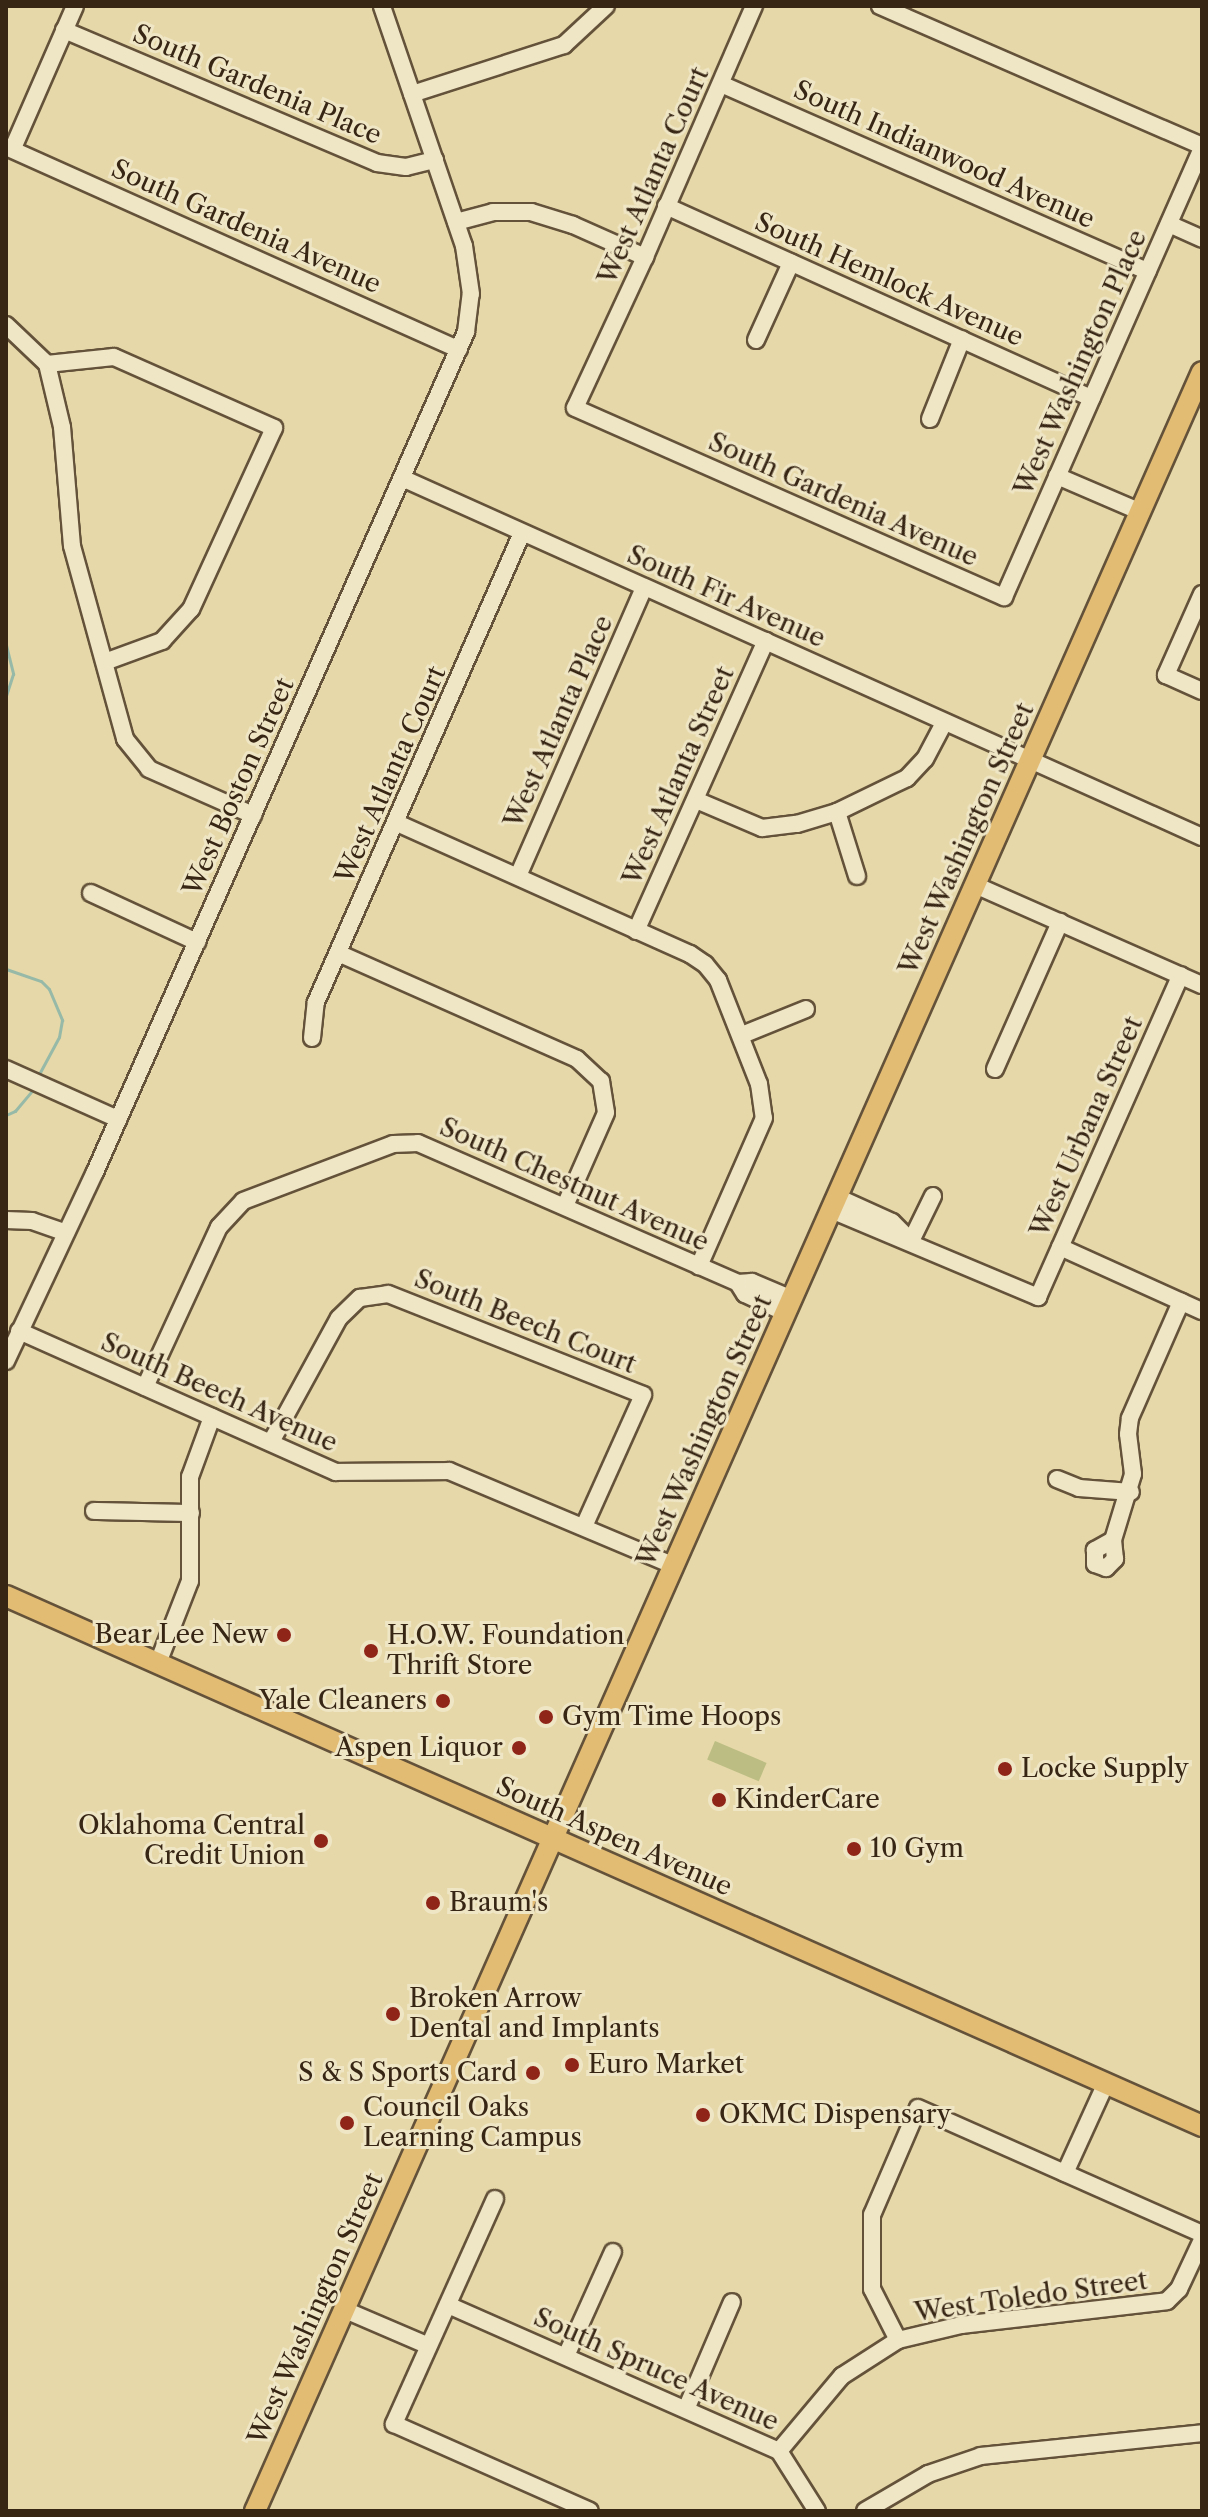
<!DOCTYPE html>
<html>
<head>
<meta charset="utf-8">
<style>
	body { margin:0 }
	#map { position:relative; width:1208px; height:2517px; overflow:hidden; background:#e6d8a8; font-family:"Libre Caslon Text",serif }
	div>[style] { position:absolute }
	.green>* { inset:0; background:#bbbd83; transform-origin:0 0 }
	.stream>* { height:3px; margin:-1.5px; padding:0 1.5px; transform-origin:1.5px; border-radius:1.5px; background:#96baa7 }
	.roads { filter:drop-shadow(2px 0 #64523a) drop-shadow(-2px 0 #64523a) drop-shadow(0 2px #64523a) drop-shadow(0 -2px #64523a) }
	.minor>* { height:16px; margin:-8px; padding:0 8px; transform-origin:8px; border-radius:8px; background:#efe6c6 }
	.major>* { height:20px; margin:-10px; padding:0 10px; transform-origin:10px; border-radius:10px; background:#e3bc74 }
	.dots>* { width:22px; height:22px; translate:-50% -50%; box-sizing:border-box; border:4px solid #efe6c6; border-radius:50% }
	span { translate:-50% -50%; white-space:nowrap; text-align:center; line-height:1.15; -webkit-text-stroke:6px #efe6c6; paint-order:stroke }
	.street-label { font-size:26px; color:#382615 }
	.poi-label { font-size:26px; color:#382615 }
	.right { translate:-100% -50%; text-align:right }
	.left { translate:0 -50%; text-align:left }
	.frame { position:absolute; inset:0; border:8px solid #382615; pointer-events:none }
</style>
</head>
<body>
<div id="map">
	<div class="green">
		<i style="left:715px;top:1741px;width:56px;height:20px;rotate:23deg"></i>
	</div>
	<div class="stream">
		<i style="left:6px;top:645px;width:30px;rotate:76deg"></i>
		<i style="left:13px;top:674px;width:22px;rotate:108deg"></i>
		<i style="left:6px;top:969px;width:37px;rotate:19deg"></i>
		<i style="left:41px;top:981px;width:11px;rotate:45deg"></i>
		<i style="left:49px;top:989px;width:34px;rotate:67deg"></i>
		<i style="left:62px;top:1020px;width:17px;rotate:100deg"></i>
		<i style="left:59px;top:1037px;width:44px;rotate:118.3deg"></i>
		<i style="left:6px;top:1115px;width:10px;rotate:-24deg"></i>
		<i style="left:15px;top:1111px;width:25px;rotate:-50deg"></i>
	</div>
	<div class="roads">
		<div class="minor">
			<i style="left:754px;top:6px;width:274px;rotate:113.5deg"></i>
			<i style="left:645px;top:257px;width:166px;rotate:114.9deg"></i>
			<i style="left:575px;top:408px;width:469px;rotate:23.8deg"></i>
			<i style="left:1004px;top:597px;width:491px;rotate:-66.2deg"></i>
			<i style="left:880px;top:6px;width:351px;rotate:23.5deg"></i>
			<i style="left:64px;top:30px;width:340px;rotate:23deg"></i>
			<i style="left:377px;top:163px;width:29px;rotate:8deg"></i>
			<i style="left:406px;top:167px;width:30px;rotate:-14deg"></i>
			<i style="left:721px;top:84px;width:466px;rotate:23.7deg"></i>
			<i style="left:412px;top:94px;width:160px;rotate:-17.9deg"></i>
			<i style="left:564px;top:45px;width:57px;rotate:-42.9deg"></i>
			<i style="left:6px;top:147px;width:496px;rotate:24.1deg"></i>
			<i style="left:13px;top:148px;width:155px;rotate:-66.4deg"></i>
			<i style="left:666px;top:206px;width:467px;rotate:24.3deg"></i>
			<i style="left:456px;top:222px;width:38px;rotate:-15deg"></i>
			<i style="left:493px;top:212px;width:38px"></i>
			<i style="left:531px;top:212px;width:44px;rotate:17.2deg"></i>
			<i style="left:573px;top:225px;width:79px;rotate:24deg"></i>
			<i style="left:1169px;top:224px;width:36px;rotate:24deg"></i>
			<i style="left:6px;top:325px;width:57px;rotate:43.6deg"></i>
			<i style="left:47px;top:364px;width:65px;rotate:76.6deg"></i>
			<i style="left:62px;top:427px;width:119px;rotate:85.2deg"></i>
			<i style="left:72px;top:546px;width:200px;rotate:74.6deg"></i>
			<i style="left:125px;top:739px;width:38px;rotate:51deg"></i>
			<i style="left:149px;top:769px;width:114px;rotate:23.9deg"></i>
			<i style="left:756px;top:340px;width:85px;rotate:-65.6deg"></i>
			<i style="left:47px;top:364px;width:67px;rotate:-6deg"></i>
			<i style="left:114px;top:357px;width:175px;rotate:23.9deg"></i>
			<i style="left:274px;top:428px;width:199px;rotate:114.6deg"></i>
			<i style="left:191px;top:609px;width:43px;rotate:132.2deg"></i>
			<i style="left:162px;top:641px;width:61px;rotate:159.8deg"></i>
			<i style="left:930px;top:419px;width:86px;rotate:-68.2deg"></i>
			<i style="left:1057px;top:476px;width:91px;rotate:23.2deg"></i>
			<i style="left:402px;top:478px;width:877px;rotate:24.17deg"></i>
			<i style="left:1202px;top:594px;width:89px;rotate:114deg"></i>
			<i style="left:1166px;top:675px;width:39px;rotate:24deg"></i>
			<i style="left:696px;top:800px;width:72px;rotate:23deg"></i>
			<i style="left:762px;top:828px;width:35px;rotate:-7deg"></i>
			<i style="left:797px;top:824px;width:42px;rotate:-16.7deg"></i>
			<i style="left:837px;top:812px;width:78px;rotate:-25.9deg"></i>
			<i style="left:907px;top:778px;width:26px;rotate:-47deg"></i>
			<i style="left:925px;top:759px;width:41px;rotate:-62.2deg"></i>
			<i style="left:837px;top:812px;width:67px;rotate:72.6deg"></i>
			<i style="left:397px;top:823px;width:321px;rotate:24.1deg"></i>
			<i style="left:690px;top:954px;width:18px;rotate:34deg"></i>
			<i style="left:705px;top:964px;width:21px;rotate:51deg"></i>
			<i style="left:718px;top:980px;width:112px;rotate:68.5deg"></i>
			<i style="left:759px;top:1084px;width:34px;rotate:82deg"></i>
			<i style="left:764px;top:1118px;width:162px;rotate:113.7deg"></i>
			<i style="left:518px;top:876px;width:315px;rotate:-66.4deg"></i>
			<i style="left:975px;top:885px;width:248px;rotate:23.8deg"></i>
			<i style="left:91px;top:893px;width:117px;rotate:24.8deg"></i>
			<i style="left:636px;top:931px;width:318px;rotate:-65.9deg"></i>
			<i style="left:338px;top:953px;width:261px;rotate:23.9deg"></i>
			<i style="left:577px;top:1059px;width:33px;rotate:43deg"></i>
			<i style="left:601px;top:1081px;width:32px;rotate:81deg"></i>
			<i style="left:606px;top:1113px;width:102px;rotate:113.8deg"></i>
			<i style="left:742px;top:1035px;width:69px;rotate:-22.1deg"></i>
			<i style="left:312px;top:1038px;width:36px;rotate:-84deg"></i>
			<i style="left:316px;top:1002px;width:512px;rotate:-66.29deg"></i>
			<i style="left:6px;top:1069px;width:123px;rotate:24.1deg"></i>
			<i style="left:995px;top:1069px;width:161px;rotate:-66.1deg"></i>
			<i style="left:837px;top:1197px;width:60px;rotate:24.4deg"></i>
			<i style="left:892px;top:1222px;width:21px;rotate:45deg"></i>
			<i style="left:831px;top:1210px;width:225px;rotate:22.8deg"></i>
			<i style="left:1038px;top:1297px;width:352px;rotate:-66.1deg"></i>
			<i style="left:6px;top:1220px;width:26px;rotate:2deg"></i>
			<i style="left:32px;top:1221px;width:34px;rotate:19deg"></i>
			<i style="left:911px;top:1241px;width:50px;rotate:-63.9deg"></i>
			<i style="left:1060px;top:1247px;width:156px;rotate:24.3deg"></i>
			<i style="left:738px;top:1283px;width:13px;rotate:58deg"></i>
			<i style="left:745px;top:1294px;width:45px;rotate:24.9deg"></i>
			<i style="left:19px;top:1331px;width:347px;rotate:24deg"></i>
			<i style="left:336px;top:1472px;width:113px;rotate:-0.5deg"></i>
			<i style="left:449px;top:1471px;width:243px;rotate:22.8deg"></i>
			<i style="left:6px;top:1361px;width:209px;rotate:-64.8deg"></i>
			<i style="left:95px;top:1172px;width:918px;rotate:-66.17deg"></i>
			<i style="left:466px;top:332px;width:38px;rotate:-83deg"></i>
			<i style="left:471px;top:294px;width:49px;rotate:-98.3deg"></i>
			<i style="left:464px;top:246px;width:254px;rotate:-108.9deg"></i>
			<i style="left:145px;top:1387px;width:176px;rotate:-65.2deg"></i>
			<i style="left:219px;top:1227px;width:35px;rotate:-47deg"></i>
			<i style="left:243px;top:1201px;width:160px;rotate:-20.8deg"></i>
			<i style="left:393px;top:1144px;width:25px;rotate:-2deg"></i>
			<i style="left:418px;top:1143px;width:349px;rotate:23.6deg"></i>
			<i style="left:738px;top:1283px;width:14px;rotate:-4deg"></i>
			<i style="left:752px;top:1282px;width:43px;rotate:23deg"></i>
			<i style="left:271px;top:1442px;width:141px;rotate:-61.3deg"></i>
			<i style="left:339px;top:1318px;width:29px;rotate:-44deg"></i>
			<i style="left:360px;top:1298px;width:28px;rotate:-8deg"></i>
			<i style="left:388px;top:1294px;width:274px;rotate:21.6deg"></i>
			<i style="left:643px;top:1395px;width:144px;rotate:114.2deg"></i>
			<i style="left:1057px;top:1479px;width:24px;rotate:22deg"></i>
			<i style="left:1079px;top:1488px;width:52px;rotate:4.4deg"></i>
			<i style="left:94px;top:1511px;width:97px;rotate:1.2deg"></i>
			<i style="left:1113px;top:1540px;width:21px;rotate:151deg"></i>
			<i style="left:1095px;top:1550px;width:14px;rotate:90deg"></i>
			<i style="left:1095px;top:1564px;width:12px;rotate:20deg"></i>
			<i style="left:1106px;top:1568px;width:13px;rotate:-45deg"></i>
			<i style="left:1115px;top:1559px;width:19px;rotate:-96deg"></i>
			<i style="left:1113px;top:1540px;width:69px;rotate:-73.1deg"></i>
			<i style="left:1133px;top:1474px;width:40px;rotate:-97.1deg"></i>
			<i style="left:1128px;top:1434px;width:16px;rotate:-83deg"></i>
			<i style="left:1130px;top:1418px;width:127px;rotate:-66.3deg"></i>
			<i style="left:158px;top:1663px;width:88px;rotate:-68.7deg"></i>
			<i style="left:190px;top:1581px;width:104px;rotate:-90deg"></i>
			<i style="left:190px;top:1477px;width:64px;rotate:-69.9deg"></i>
			<i style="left:1065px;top:2173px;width:99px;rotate:-65.5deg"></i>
			<i style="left:495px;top:2199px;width:247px;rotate:114.2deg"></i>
			<i style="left:394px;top:2424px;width:214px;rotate:23.9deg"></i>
			<i style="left:448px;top:2305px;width:362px;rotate:23.8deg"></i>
			<i style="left:779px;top:2451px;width:71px;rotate:57.7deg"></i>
			<i style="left:345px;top:2310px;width:91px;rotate:23.2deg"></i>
			<i style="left:898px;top:2340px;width:57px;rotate:-117deg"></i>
			<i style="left:872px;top:2289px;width:74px;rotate:-90deg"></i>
			<i style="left:872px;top:2215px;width:116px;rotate:-66.7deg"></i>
			<i style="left:918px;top:2108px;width:311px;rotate:23.9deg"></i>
			<i style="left:566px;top:2356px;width:114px;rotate:-65.7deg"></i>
			<i style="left:687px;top:2407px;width:114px;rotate:-66.8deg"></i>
			<i style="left:779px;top:2451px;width:98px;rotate:-50deg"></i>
			<i style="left:842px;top:2376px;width:67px;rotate:-32.7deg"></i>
			<i style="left:898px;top:2340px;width:65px;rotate:-13.4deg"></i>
			<i style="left:961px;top:2325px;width:207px;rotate:-6.6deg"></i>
			<i style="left:1167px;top:2301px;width:17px;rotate:-45deg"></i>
			<i style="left:1179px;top:2289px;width:54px;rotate:-64.9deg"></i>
			<i style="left:865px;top:2511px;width:73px;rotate:-30.4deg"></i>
			<i style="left:928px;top:2474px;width:56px;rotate:-18.8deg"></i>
			<i style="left:981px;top:2456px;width:222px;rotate:-5.9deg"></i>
		</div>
		<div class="major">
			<i style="left:6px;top:1596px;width:1308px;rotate:23.9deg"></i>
			<i style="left:255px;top:2511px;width:2339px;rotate:-66.12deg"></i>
		</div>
	</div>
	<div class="dots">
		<i style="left:284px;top:1635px;background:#8f2418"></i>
		<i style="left:371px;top:1651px;background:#8f2418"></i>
		<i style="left:443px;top:1701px;background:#8f2418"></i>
		<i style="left:546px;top:1717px;background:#8f2418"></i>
		<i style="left:519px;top:1748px;background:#8f2418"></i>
		<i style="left:1005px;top:1769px;background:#8f2418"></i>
		<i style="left:719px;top:1800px;background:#8f2418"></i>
		<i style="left:321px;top:1841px;background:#8f2418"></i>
		<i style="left:854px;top:1849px;background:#8f2418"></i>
		<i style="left:433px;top:1903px;background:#8f2418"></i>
		<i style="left:393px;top:2014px;background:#8f2418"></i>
		<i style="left:572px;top:2065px;background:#8f2418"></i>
		<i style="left:533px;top:2073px;background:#8f2418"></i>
		<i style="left:703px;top:2115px;background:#8f2418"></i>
		<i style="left:347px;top:2123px;background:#8f2418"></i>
	</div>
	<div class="street-label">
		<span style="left:257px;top:85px;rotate:23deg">South Gardenia Place</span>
		<span style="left:944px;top:155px;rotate:24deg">South Indianwood Avenue</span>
		<span style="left:654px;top:176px;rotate:-66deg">West Atlanta Court</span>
		<span style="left:246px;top:227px;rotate:24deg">South Gardenia Avenue</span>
		<span style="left:889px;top:280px;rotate:24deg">South Hemlock Avenue</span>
		<span style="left:1081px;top:363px;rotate:-66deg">West Washington Place</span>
		<span style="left:843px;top:500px;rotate:24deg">South Gardenia Avenue</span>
		<span style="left:726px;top:597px;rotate:24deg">South Fir Avenue</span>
		<span style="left:559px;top:722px;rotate:-66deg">West Atlanta Place</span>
		<span style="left:391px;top:775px;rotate:-66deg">West Atlanta Court</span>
		<span style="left:679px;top:776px;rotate:-66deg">West Atlanta Street</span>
		<span style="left:239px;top:787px;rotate:-66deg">West Boston Street</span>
		<span style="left:967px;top:839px;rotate:-66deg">West Washington Street</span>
		<span style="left:1087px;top:1127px;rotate:-66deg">West Urbana Street</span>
		<span style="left:574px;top:1185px;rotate:24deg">South Chestnut Avenue</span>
		<span style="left:525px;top:1322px;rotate:22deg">South Beech Court</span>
		<span style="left:219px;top:1393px;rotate:24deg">South Beech Avenue</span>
		<span style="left:705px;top:1431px;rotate:-66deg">West Washington Street</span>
		<span style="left:614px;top:1837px;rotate:24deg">South Aspen Avenue</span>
		<span style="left:1031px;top:2297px;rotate:-8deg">West Toledo Street</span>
		<span style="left:316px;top:2309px;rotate:-66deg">West Washington Street</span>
		<span style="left:656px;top:2370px;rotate:24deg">South Spruce Avenue</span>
	</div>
	<div class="poi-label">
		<span class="right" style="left:268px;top:1635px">Bear Lee New</span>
		<span class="left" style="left:387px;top:1651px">H.O.W. Foundation<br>Thrift Store</span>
		<span class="right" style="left:427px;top:1701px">Yale Cleaners</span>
		<span class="left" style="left:562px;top:1717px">Gym Time Hoops</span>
		<span class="right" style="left:503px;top:1748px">Aspen Liquor</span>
		<span class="left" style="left:1021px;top:1769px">Locke Supply</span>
		<span class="left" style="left:735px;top:1800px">KinderCare</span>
		<span class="right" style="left:305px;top:1841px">Oklahoma Central<br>Credit Union</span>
		<span class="left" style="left:870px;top:1849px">10 Gym</span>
		<span class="left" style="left:449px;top:1903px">Braum's</span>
		<span class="left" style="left:409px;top:2014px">Broken Arrow<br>Dental and Implants</span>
		<span class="left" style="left:588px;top:2065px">Euro Market</span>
		<span class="right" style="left:517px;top:2073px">S &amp; S Sports Card</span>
		<span class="left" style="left:363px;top:2123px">Council Oaks<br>Learning Campus</span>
		<span class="left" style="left:719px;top:2115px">OKMC Dispensary</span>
	</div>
	<div class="frame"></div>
</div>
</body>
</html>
